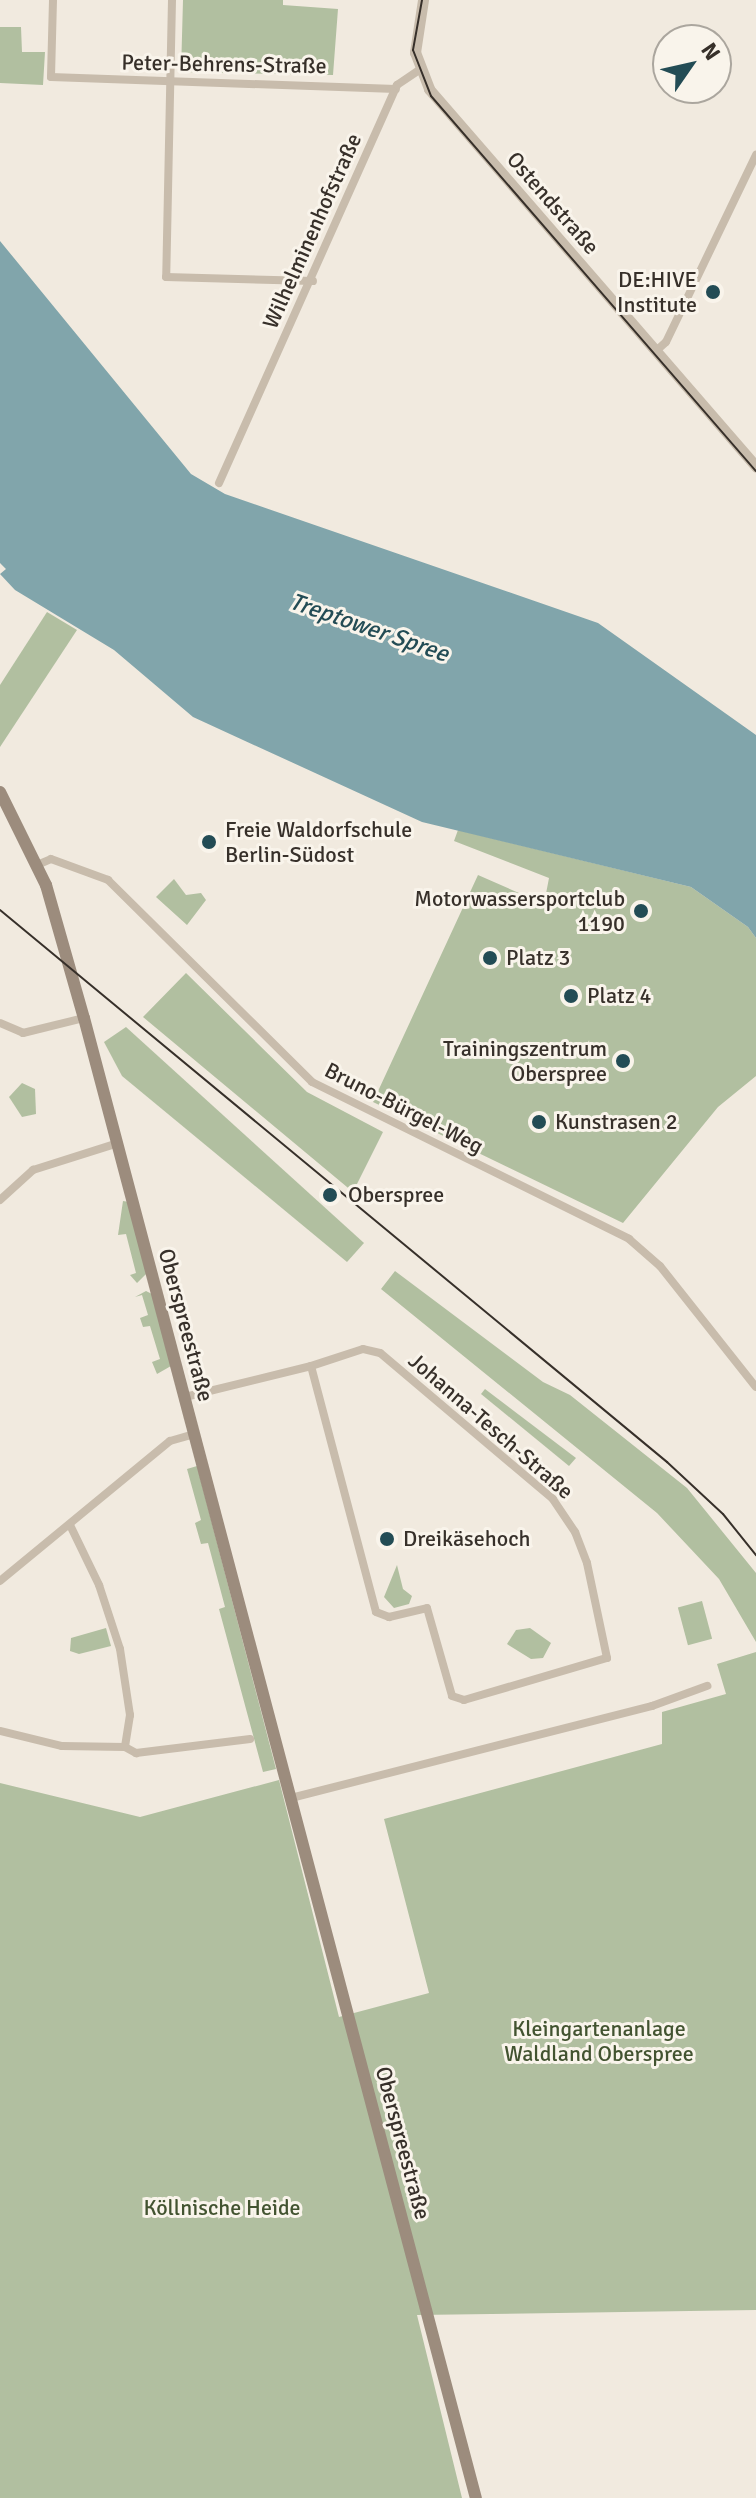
<!DOCTYPE html>
<html>
<head>
<meta charset="utf-8">
<style>
	body { margin:0 }
	#map { position:relative; width:756px; height:2498px; overflow:hidden; background:#f1eadf; font-family:Signika,sans-serif }
	div>[style] { position:absolute }
	.green>* { inset:0; background:#b1bfa0; transform-origin:0 0 }
	.water>* { inset:0; background:#81a5ab }
	.minor>* { height:8px; margin:-4px; padding:0 4px; transform-origin:4px; border-radius:4px; background:#c8bcac }
	.tertiary>* { height:11px; margin:-5.5px; padding:0 5.5px; transform-origin:5.5px; border-radius:5.5px; background:#c8bcac }
	.secondary>* { height:12px; margin:-6px; padding:0 6px; transform-origin:6px; border-radius:6px; background:#9c8c7d }
	.tram>* { height:2px; margin:-1px; padding:0 1px; transform-origin:1px; border-radius:1px; background:#37302a }
	.dots>* { width:22px; height:22px; translate:-50% -50%; box-sizing:border-box; border:4px solid #f9f4eb; border-radius:50% }
	span { translate:-50% -50%; white-space:nowrap; text-align:center; line-height:1.15; -webkit-text-stroke:6px #f9f4eb; paint-order:stroke }
	.street-label { font-size:22px; color:#37302a }
	.poi-label { font-size:22px; color:#37302a }
	.right { translate:-100% -50%; text-align:right }
	.left { translate:0 -50%; text-align:left }
	.park-label { font-size:22px; color:#425330 }
	.water-label { font-size:24px; color:#234c55; font-style:italic }
	.north { position:absolute; left:652px; top:24px; width:80px; height:80px; box-sizing:border-box; background:#f9f4eb; border:2px solid #aba69e; border-radius:50%; rotate:56deg; font-size:22px; font-weight:700; line-height:32px; text-align:center; color:#37302a }
	.north::after { content:''; display:block; margin:auto; width:28px; height:36px; background:#234c55; clip-path:polygon(50% 0,100% 100%,50% 72%,0 100%) }
</style>
</head>
<body>
<div id="map">
	<div class="green">
		<i style="clip-path:polygon(183px 0,283px 0,283px 5px,338px 9px,333px 75px,181px 72px)"></i>
		<i style="clip-path:polygon(0 27px,21px 27px,22px 52px,45px 52px,43px 85px,0 83px)"></i>
		<i style="clip-path:polygon(47px 612px,77px 630px,0 747px,0 685px)"></i>
		<i style="clip-path:polygon(458px 830px,691px 887px,748px 927px,756px 938px,756px 1076px,718px 1107px,623px 1223px,373px 1102px,478px 875px,544px 904px,549px 878px,454px 841px)"></i>
		<i style="clip-path:polygon(174px 879px,186px 895px,201px 893px,206px 900px,187px 925px,156px 897px)"></i>
		<i style="clip-path:polygon(186px 973px,307px 1092px,383px 1132px,353px 1192px,143px 1017px)"></i>
		<i style="clip-path:polygon(126px 1027px,364px 1243px,347px 1262px,122px 1076px,104px 1042px)"></i>
		<i style="clip-path:polygon(22px 1083px,35px 1089px,36px 1114px,22px 1117px,9px 1097px)"></i>
		<i style="clip-path:polygon(123px 1201px,129px 1202px,147px 1273px,137px 1283px,130px 1275px,136px 1273px,126px 1234px,118px 1235px)"></i>
		<i style="clip-path:polygon(395px 1271px,543px 1382px,570px 1395px,687px 1488px,756px 1573px,756px 1642px,719px 1579px,657px 1513px,381px 1289px)"></i>
		<i style="clip-path:polygon(146px 1291px,152px 1294px,171px 1366px,157px 1374px,152px 1362px,160px 1359px,150px 1326px,143px 1327px,140px 1318px,148px 1315px,142px 1295px,135px 1297px)"></i>
		<i style="clip-path:polygon(485px 1389px,576px 1458px,569px 1466px,481px 1394px)"></i>
		<i style="clip-path:polygon(197px 1466px,276px 1769px,263px 1772px,219px 1609px,225px 1607px,208px 1543px,201px 1544px,195px 1523px,201px 1520px,187px 1469px)"></i>
		<i style="clip-path:polygon(397px 1565px,403px 1589px,412px 1596px,409px 1604px,394px 1608px,384px 1597px)"></i>
		<i style="left:702px;top:1601px;width:39px;height:25px;rotate:75deg"></i>
		<i style="clip-path:polygon(106px 1628px,111px 1646px,79px 1654px,70px 1651px,71px 1638px)"></i>
		<i style="clip-path:polygon(530px 1628px,551px 1643px,543px 1658px,531px 1659px,507px 1644px,516px 1630px)"></i>
		<i style="clip-path:polygon(756px 1652px,756px 2310px,417px 2315px,462px 2498px,0 2498px,0 1783px,140px 1817px,279px 1780px,339px 2017px,429px 1993px,384px 1819px,662px 1744px,662px 1712px,726px 1694px,717px 1664px)"></i>
	</div>
	<div class="water">
		<i style="clip-path:polygon(0 241px,191px 474px,225px 494px,598px 623px,756px 735px,756px 938px,748px 927px,691px 887px,422px 822px,193px 717px,114px 650px,15px 590px,0 574px,6px 569px,0 563px)"></i>
	</div>
	<div class="minor">
		<i style="left:53px;top:0;width:77px;rotate:91.5deg"></i>
		<i style="left:51px;top:77px;width:345px;rotate:2deg"></i>
		<i style="left:172px;top:0;width:277px;rotate:91.2deg"></i>
		<i style="left:166px;top:277px;width:147px;rotate:1.6deg"></i>
		<i style="left:656px;top:351px;width:13px;rotate:-42deg"></i>
		<i style="left:666px;top:342px;width:208px;rotate:-64.3deg"></i>
		<i style="left:219px;top:483px;width:436px;rotate:-65.9deg"></i>
		<i style="left:397px;top:85px;width:27px;rotate:-34deg"></i>
		<i style="left:37px;top:865px;width:15px;rotate:-23deg"></i>
		<i style="left:51px;top:859px;width:61px;rotate:20.2deg"></i>
		<i style="left:108px;top:880px;width:287px;rotate:44.7deg"></i>
		<i style="left:312px;top:1082px;width:354px;rotate:26.3deg"></i>
		<i style="left:629px;top:1239px;width:41px;rotate:41.1deg"></i>
		<i style="left:660px;top:1266px;width:154px;rotate:51.6deg"></i>
		<i style="left:0;top:1023px;width:25px;rotate:23deg"></i>
		<i style="left:23px;top:1033px;width:63px;rotate:-13.8deg"></i>
		<i style="left:0;top:1200px;width:45px;rotate:-42.3deg"></i>
		<i style="left:33px;top:1170px;width:89px;rotate:-17.6deg"></i>
		<i style="left:185px;top:1397px;width:130px;rotate:-13.8deg"></i>
		<i style="left:311px;top:1366px;width:254px;rotate:75.2deg"></i>
		<i style="left:376px;top:1612px;width:14px;rotate:21deg"></i>
		<i style="left:389px;top:1617px;width:39px;rotate:-13deg"></i>
		<i style="left:427px;top:1608px;width:91px;rotate:74.1deg"></i>
		<i style="left:452px;top:1696px;width:13px;rotate:18deg"></i>
		<i style="left:464px;top:1700px;width:149px;rotate:-16.4deg"></i>
		<i style="left:607px;top:1658px;width:97px;rotate:-101.9deg"></i>
		<i style="left:587px;top:1563px;width:33px;rotate:-111deg"></i>
		<i style="left:575px;top:1532px;width:40px;rotate:-124deg"></i>
		<i style="left:553px;top:1499px;width:226px;rotate:-139.8deg"></i>
		<i style="left:380px;top:1353px;width:17px;rotate:-167deg"></i>
		<i style="left:363px;top:1349px;width:55px;rotate:161.9deg"></i>
		<i style="left:70px;top:1525px;width:67px;rotate:64.2deg"></i>
		<i style="left:99px;top:1585px;width:67px;rotate:71.8deg"></i>
		<i style="left:120px;top:1649px;width:67px;rotate:81.4deg"></i>
		<i style="left:130px;top:1715px;width:32px;rotate:99deg"></i>
		<i style="left:0;top:1581px;width:220px;rotate:-39.5deg"></i>
		<i style="left:170px;top:1441px;width:25px;rotate:-16deg"></i>
		<i style="left:0;top:1731px;width:64px;rotate:13.6deg"></i>
		<i style="left:62px;top:1746px;width:63px;rotate:0.9deg"></i>
		<i style="left:125px;top:1747px;width:13px;rotate:29deg"></i>
		<i style="left:136px;top:1753px;width:115px;rotate:-7deg"></i>
		<i style="left:291px;top:1798px;width:373px;rotate:-14.3deg"></i>
		<i style="left:652px;top:1706px;width:59px;rotate:-20deg"></i>
	</div>
	<div class="tertiary">
		<i style="left:423px;top:0;width:53px;rotate:98.7deg"></i>
		<i style="left:415px;top:52px;width:40px;rotate:69deg"></i>
		<i style="left:429px;top:89px;width:500px;rotate:49.1deg"></i>
	</div>
	<div class="secondary">
		<i style="left:0;top:792px;width:104px;rotate:63.7deg"></i>
		<i style="left:46px;top:885px;width:138px;rotate:74.1deg"></i>
		<i style="left:84px;top:1018px;width:1531px;rotate:75.17deg"></i>
	</div>
	<div class="tram">
		<i style="left:422px;top:0;width:51px;rotate:100.2deg"></i>
		<i style="left:413px;top:50px;width:49px;rotate:68.6deg"></i>
		<i style="left:431px;top:96px;width:496px;rotate:49.1deg"></i>
		<i style="left:0;top:910px;width:866px;rotate:39.61deg"></i>
		<i style="left:667px;top:1462px;width:76px;rotate:42.9deg"></i>
		<i style="left:723px;top:1514px;width:53px;rotate:51.2deg"></i>
	</div>
	<div class="dots">
		<i style="left:713px;top:292px;background:#234c55"></i>
		<i style="left:209px;top:842px;background:#234c55"></i>
		<i style="left:641px;top:911px;background:#234c55"></i>
		<i style="left:490px;top:958px;background:#234c55"></i>
		<i style="left:571px;top:996px;background:#234c55"></i>
		<i style="left:623px;top:1061px;background:#234c55"></i>
		<i style="left:539px;top:1122px;background:#234c55"></i>
		<i style="left:330px;top:1195px;background:#234c55"></i>
		<i style="left:387px;top:1539px;background:#234c55"></i>
	</div>
	<div class="street-label">
		<span style="left:224px;top:64px;rotate:1deg">Peter-Behrens-Straße</span>
		<span style="left:553px;top:203px;rotate:49deg">Ostendstraße</span>
		<span style="left:312px;top:231px;rotate:-66deg">Wilhelminenhofstraße</span>
		<span style="left:404px;top:1108px;rotate:27deg">Bruno-Bürgel-Weg</span>
		<span style="left:186px;top:1325px;rotate:75deg">Oberspreestraße</span>
		<span style="left:491px;top:1426px;rotate:41deg">Johanna-Tesch-Straße</span>
		<span style="left:403px;top:2143px;rotate:75deg">Oberspreestraße</span>
	</div>
	<div class="poi-label">
		<span class="right" style="left:697px;top:292px">DE:HIVE<br>Institute</span>
		<span class="left" style="left:225px;top:842px">Freie Waldorfschule<br>Berlin-Südost</span>
		<span class="right" style="left:625px;top:911px">Motorwassersportclub<br>1190</span>
		<span class="left" style="left:506px;top:958px">Platz 3</span>
		<span class="left" style="left:587px;top:996px">Platz 4</span>
		<span class="right" style="left:607px;top:1061px">Trainingszentrum<br>Oberspree</span>
		<span class="left" style="left:555px;top:1122px">Kunstrasen 2</span>
		<span class="left" style="left:348px;top:1195px">Oberspree</span>
		<span class="left" style="left:403px;top:1539px">Dreikäsehoch</span>
	</div>
	<div class="park-label">
		<span style="left:599px;top:2041px">Kleingartenanlage<br>Waldland Oberspree</span>
		<span style="left:222px;top:2208px">Köllnische Heide</span>
	</div>
	<div class="water-label">
		<span style="left:369px;top:628px;rotate:19deg">Treptower Spree</span>
	</div>
	<div class="north">N</div>
</div>
</body>
</html>
